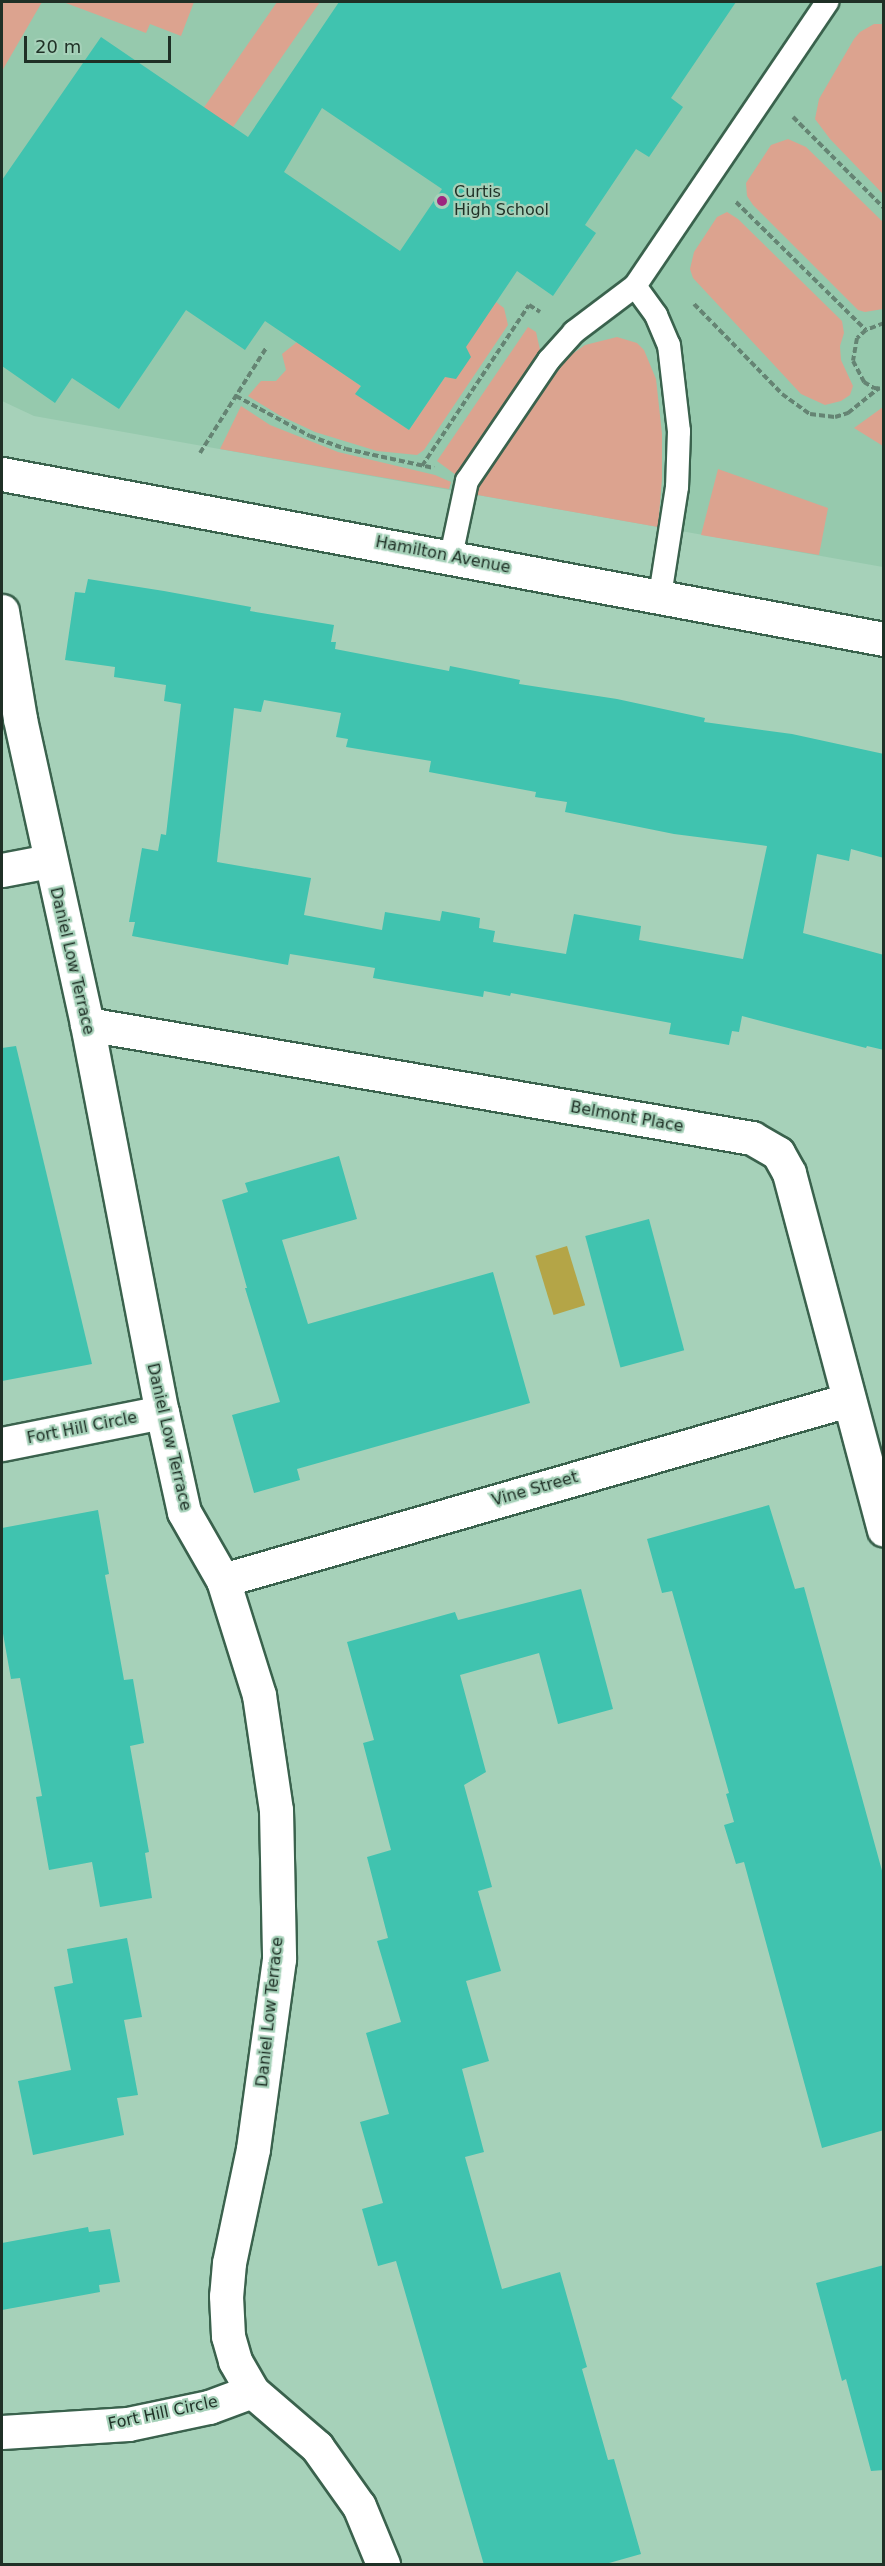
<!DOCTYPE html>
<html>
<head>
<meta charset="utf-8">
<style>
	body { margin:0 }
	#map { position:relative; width:885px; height:2566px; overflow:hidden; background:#a6d1b9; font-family:"DejaVu Sans",sans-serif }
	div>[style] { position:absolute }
	.built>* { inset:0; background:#96c9ad }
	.green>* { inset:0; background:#dca38f }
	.water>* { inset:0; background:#b4a547; transform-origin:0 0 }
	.building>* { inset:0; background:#40c3af; transform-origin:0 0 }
	.path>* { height:4px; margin-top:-2px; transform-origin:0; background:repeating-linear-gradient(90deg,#658473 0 6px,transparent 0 9px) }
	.roads { filter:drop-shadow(2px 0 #3a624d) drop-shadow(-2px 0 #3a624d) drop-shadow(0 2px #3a624d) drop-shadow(0 -2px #3a624d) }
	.service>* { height:22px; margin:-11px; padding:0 11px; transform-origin:11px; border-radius:11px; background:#fff }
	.minor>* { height:33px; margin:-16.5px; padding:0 16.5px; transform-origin:16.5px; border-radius:16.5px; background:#fff }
	.dots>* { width:16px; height:16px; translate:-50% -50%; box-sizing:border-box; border:3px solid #a6d1b9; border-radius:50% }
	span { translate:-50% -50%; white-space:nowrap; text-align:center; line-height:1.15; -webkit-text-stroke:4.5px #a6d1b9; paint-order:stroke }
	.poi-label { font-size:16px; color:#1f3026 }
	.left { translate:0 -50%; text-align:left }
	.street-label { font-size:16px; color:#1f3026 }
	.frame { position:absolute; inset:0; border:3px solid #1f3026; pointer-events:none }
	.scale { position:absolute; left:24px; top:36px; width:147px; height:27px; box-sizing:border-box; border:3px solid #1f3026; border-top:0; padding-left:8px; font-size:18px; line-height:21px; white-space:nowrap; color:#1f3026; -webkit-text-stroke:4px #a6d1b9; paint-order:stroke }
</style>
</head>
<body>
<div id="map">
	<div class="built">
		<i style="clip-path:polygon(2px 2px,883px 2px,883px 567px,34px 416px,2px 401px)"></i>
	</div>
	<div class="green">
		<i style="clip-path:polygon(2px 2px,42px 2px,2px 71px)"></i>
		<i style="clip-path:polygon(63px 2px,194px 2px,181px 36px,150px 24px,146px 33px)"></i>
		<i style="clip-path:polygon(277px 2px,320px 2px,87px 337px,22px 365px,2px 364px,2px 336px,56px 321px)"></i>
		<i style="clip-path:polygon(874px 24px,883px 24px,883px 194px,830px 139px,815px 119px,819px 99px,854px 39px,860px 32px)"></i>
		<i style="clip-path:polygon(788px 139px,806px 147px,883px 222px,883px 309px,865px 312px,858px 310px,753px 205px,747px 196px,746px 183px,771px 145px)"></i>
		<i style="clip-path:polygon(727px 212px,738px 219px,842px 321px,844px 333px,840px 346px,841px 360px,853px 386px,850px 395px,841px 401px,825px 405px,801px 394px,693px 278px,690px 269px,694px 252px,717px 217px)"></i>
		<i style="clip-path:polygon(496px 302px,504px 308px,508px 325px,424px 450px,417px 455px,377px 451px,315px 432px,279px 415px,248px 396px,261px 381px,276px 381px,286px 370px,282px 354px,297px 342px,361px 386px,356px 394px,409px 430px)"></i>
		<i style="clip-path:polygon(528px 327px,536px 332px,540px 350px,456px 475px,437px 461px)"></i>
		<i style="clip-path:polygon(617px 337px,637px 343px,644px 350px,656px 379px,662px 434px,662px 479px,658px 527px,472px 494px,534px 402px,568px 357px,585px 345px)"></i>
		<i style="clip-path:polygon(241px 406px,270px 425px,338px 452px,435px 475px,451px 482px,449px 489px,220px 449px)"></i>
		<i style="clip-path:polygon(883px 407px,884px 407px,883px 446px,854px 428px)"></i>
		<i style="clip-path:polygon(718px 469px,828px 508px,819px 555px,701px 535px)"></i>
	</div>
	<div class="water">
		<i style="left:567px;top:1246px;width:62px;height:33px;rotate:73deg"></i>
	</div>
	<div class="building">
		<i style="clip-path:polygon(evenodd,339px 2px,736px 2px,671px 98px,683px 107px,649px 157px,636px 149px,585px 225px,596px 233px,553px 296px,517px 271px,466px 347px,471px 357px,456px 379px,445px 377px,409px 430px,355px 394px,361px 386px,265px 321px,245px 350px,186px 310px,119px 409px,72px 378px,55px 403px,2px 366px,2px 180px,101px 37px,248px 137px,339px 2px,322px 108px,442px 189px,400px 251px,284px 172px,322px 108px)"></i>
		<i style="clip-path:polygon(evenodd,88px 579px,164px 591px,251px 607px,250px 611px,334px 625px,331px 642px,336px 642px,335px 649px,449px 671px,450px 666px,520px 680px,519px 684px,617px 699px,705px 718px,704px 722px,792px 734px,884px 754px,884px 858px,851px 849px,849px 861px,817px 854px,803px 933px,884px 955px,884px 1050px,867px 1046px,866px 1048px,742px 1016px,739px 1032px,732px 1031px,729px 1045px,669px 1034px,671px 1023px,511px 993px,510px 996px,484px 991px,483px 997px,373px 978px,375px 968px,290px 954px,288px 965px,132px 936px,135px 922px,129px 922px,142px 848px,158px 851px,161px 834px,166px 835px,181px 704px,164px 701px,166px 685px,114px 677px,115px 667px,65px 660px,75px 592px,85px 593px,88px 579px,264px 700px,341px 713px,336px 737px,348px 739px,346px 747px,431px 761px,429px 772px,536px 792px,535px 797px,567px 802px,565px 812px,674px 834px,767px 846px,743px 959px,639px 940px,641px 926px,574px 914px,566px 954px,493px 942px,495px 931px,479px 928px,480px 918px,442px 911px,440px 921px,385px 912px,382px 930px,304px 915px,311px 878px,217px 862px,234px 708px,261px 712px,264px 700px)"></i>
		<i style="clip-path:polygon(16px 1046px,92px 1364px,2px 1381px,2px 1048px)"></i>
		<i style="clip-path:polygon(339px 1156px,357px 1219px,282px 1240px,308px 1324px,493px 1272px,530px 1403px,297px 1469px,300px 1480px,254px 1493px,232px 1415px,280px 1402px,245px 1288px,247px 1288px,222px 1200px,248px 1192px,245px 1183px)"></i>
		<i style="left:649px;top:1219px;width:136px;height:66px;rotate:75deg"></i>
		<i style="clip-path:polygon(769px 1505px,795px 1589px,804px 1587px,884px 1878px,884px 2130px,822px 2148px,744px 1862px,736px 1864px,724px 1825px,734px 1822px,726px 1794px,729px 1793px,672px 1591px,662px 1593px,647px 1539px)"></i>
		<i style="clip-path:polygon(98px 1510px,109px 1574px,105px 1575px,124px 1680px,133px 1679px,144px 1743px,130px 1746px,149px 1852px,145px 1853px,152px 1898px,100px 1907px,92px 1862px,49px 1870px,36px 1797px,42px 1796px,20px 1678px,11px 1679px,2px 1628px,2px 1528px)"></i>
		<i style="clip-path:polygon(581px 1589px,613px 1709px,558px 1724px,539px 1653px,460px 1675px,486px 1772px,464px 1785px,492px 1887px,478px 1891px,501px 1971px,466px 1981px,489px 2061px,462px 2069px,484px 2152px,465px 2157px,502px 2289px,560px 2272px,587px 2367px,582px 2369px,608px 2460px,614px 2459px,641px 2554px,602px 2565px,484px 2565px,396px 2261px,378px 2266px,362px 2209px,383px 2203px,360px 2122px,389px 2114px,366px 2033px,401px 2022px,377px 1941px,388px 1938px,367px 1857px,391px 1850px,363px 1743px,374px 1740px,347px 1642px,455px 1612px,458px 1620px)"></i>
		<i style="clip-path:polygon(127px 1938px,142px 2017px,124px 2020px,138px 2095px,117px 2098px,124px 2135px,33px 2155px,18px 2081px,71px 2070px,54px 1987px,73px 1983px,67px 1949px)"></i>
		<i style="clip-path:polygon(88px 2227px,89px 2232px,110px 2229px,120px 2282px,99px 2285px,100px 2292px,2px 2310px,2px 2243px)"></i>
		<i style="clip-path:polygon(884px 2265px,884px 2470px,871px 2471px,846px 2379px,842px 2381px,816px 2283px)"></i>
	</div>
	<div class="path">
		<i style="left:793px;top:117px;width:129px;rotate:45deg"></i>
		<i style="left:736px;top:202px;width:182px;rotate:44.6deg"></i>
		<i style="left:694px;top:304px;width:126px;rotate:45.6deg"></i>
		<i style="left:782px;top:394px;width:34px;rotate:36deg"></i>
		<i style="left:810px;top:414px;width:25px;rotate:7deg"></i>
		<i style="left:835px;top:417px;width:14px;rotate:-17deg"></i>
		<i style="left:848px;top:413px;width:40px;rotate:-39deg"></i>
		<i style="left:884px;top:323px;width:19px;rotate:159deg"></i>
		<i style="left:866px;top:330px;width:12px;rotate:138deg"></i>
		<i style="left:857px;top:338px;width:23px;rotate:100deg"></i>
		<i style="left:853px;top:361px;width:24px;rotate:62deg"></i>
		<i style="left:864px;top:382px;width:12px;rotate:31deg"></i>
		<i style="left:874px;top:388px;width:10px;rotate:6deg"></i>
		<i style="left:236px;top:396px;width:84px;rotate:28.4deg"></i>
		<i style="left:310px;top:436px;width:38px;rotate:20deg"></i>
		<i style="left:346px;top:449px;width:90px;rotate:12.2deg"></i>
		<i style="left:200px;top:453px;width:124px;rotate:-57.8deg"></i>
		<i style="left:422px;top:466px;width:193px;rotate:-56.4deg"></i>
		<i style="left:529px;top:305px;width:13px;rotate:32deg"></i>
	</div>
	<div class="roads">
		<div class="service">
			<i style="left:635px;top:286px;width:36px;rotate:54deg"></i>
			<i style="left:656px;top:315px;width:33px;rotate:67deg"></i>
			<i style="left:669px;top:345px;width:87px;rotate:83.4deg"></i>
			<i style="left:679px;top:431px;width:56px;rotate:92deg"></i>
			<i style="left:677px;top:487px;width:110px;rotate:98.9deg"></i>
			<i style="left:451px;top:556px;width:77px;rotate:-78deg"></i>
			<i style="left:467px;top:481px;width:146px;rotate:-55.9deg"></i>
			<i style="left:549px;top:360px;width:38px;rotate:-48deg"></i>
			<i style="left:574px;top:332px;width:76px;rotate:-37deg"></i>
			<i style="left:635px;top:286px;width:343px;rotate:-55.9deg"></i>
		</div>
		<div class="minor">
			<i style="left:2px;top:474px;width:897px;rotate:10.6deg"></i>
			<i style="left:2px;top:611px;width:109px;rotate:80.5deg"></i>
			<i style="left:20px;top:719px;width:312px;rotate:77.6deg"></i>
			<i style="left:87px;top:1024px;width:395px;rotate:79.1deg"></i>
			<i style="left:162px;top:1412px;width:102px;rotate:77.6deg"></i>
			<i style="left:184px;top:1512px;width:78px;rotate:60.2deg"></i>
			<i style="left:223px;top:1580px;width:121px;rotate:72.6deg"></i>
			<i style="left:259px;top:1695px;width:116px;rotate:81.6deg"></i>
			<i style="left:276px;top:1810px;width:149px;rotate:88.8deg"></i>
			<i style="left:279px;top:1959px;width:192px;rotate:97.8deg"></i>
			<i style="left:253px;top:2149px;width:116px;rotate:101.9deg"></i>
			<i style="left:229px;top:2263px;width:33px;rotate:95deg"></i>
			<i style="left:226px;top:2296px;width:40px;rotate:87.1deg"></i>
			<i style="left:228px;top:2336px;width:26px;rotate:74deg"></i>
			<i style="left:235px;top:2361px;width:34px;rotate:60deg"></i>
			<i style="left:252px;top:2391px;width:86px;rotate:40.7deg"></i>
			<i style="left:317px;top:2447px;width:72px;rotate:54.6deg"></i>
			<i style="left:359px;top:2506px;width:63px;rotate:67.5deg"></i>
			<i style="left:2px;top:870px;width:48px;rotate:-10.8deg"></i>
			<i style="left:87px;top:1024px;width:675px;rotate:9.73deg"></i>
			<i style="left:752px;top:1138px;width:30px;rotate:30deg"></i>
			<i style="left:778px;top:1153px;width:23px;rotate:61deg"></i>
			<i style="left:789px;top:1173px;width:369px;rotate:75.1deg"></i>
			<i style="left:2px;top:1444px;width:163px;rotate:-11.3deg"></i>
			<i style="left:223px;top:1580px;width:650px;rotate:-16.07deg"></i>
			<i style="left:2px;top:2432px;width:126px;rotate:-3.6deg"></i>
			<i style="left:128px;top:2424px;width:83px;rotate:-11.9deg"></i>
			<i style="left:209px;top:2407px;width:46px;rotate:-20.4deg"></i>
		</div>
	</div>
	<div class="dots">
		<i style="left:442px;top:201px;background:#9d267f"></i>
	</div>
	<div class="poi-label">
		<span class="left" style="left:454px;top:201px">Curtis<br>High School</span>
	</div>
	<div class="street-label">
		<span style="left:443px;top:555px;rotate:11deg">Hamilton Avenue</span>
		<span style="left:72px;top:961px;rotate:77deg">Daniel Low Terrace</span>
		<span style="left:627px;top:1117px;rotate:10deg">Belmont Place</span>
		<span style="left:82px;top:1428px;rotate:-11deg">Fort Hill Circle</span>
		<span style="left:169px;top:1437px;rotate:77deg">Daniel Low Terrace</span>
		<span style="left:535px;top:1489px;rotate:-16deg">Vine Street</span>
		<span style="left:270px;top:2012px;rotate:-84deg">Daniel Low Terrace</span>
		<span style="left:163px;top:2413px;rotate:-12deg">Fort Hill Circle</span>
	</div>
	<div class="frame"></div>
	<div class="scale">20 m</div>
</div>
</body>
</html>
